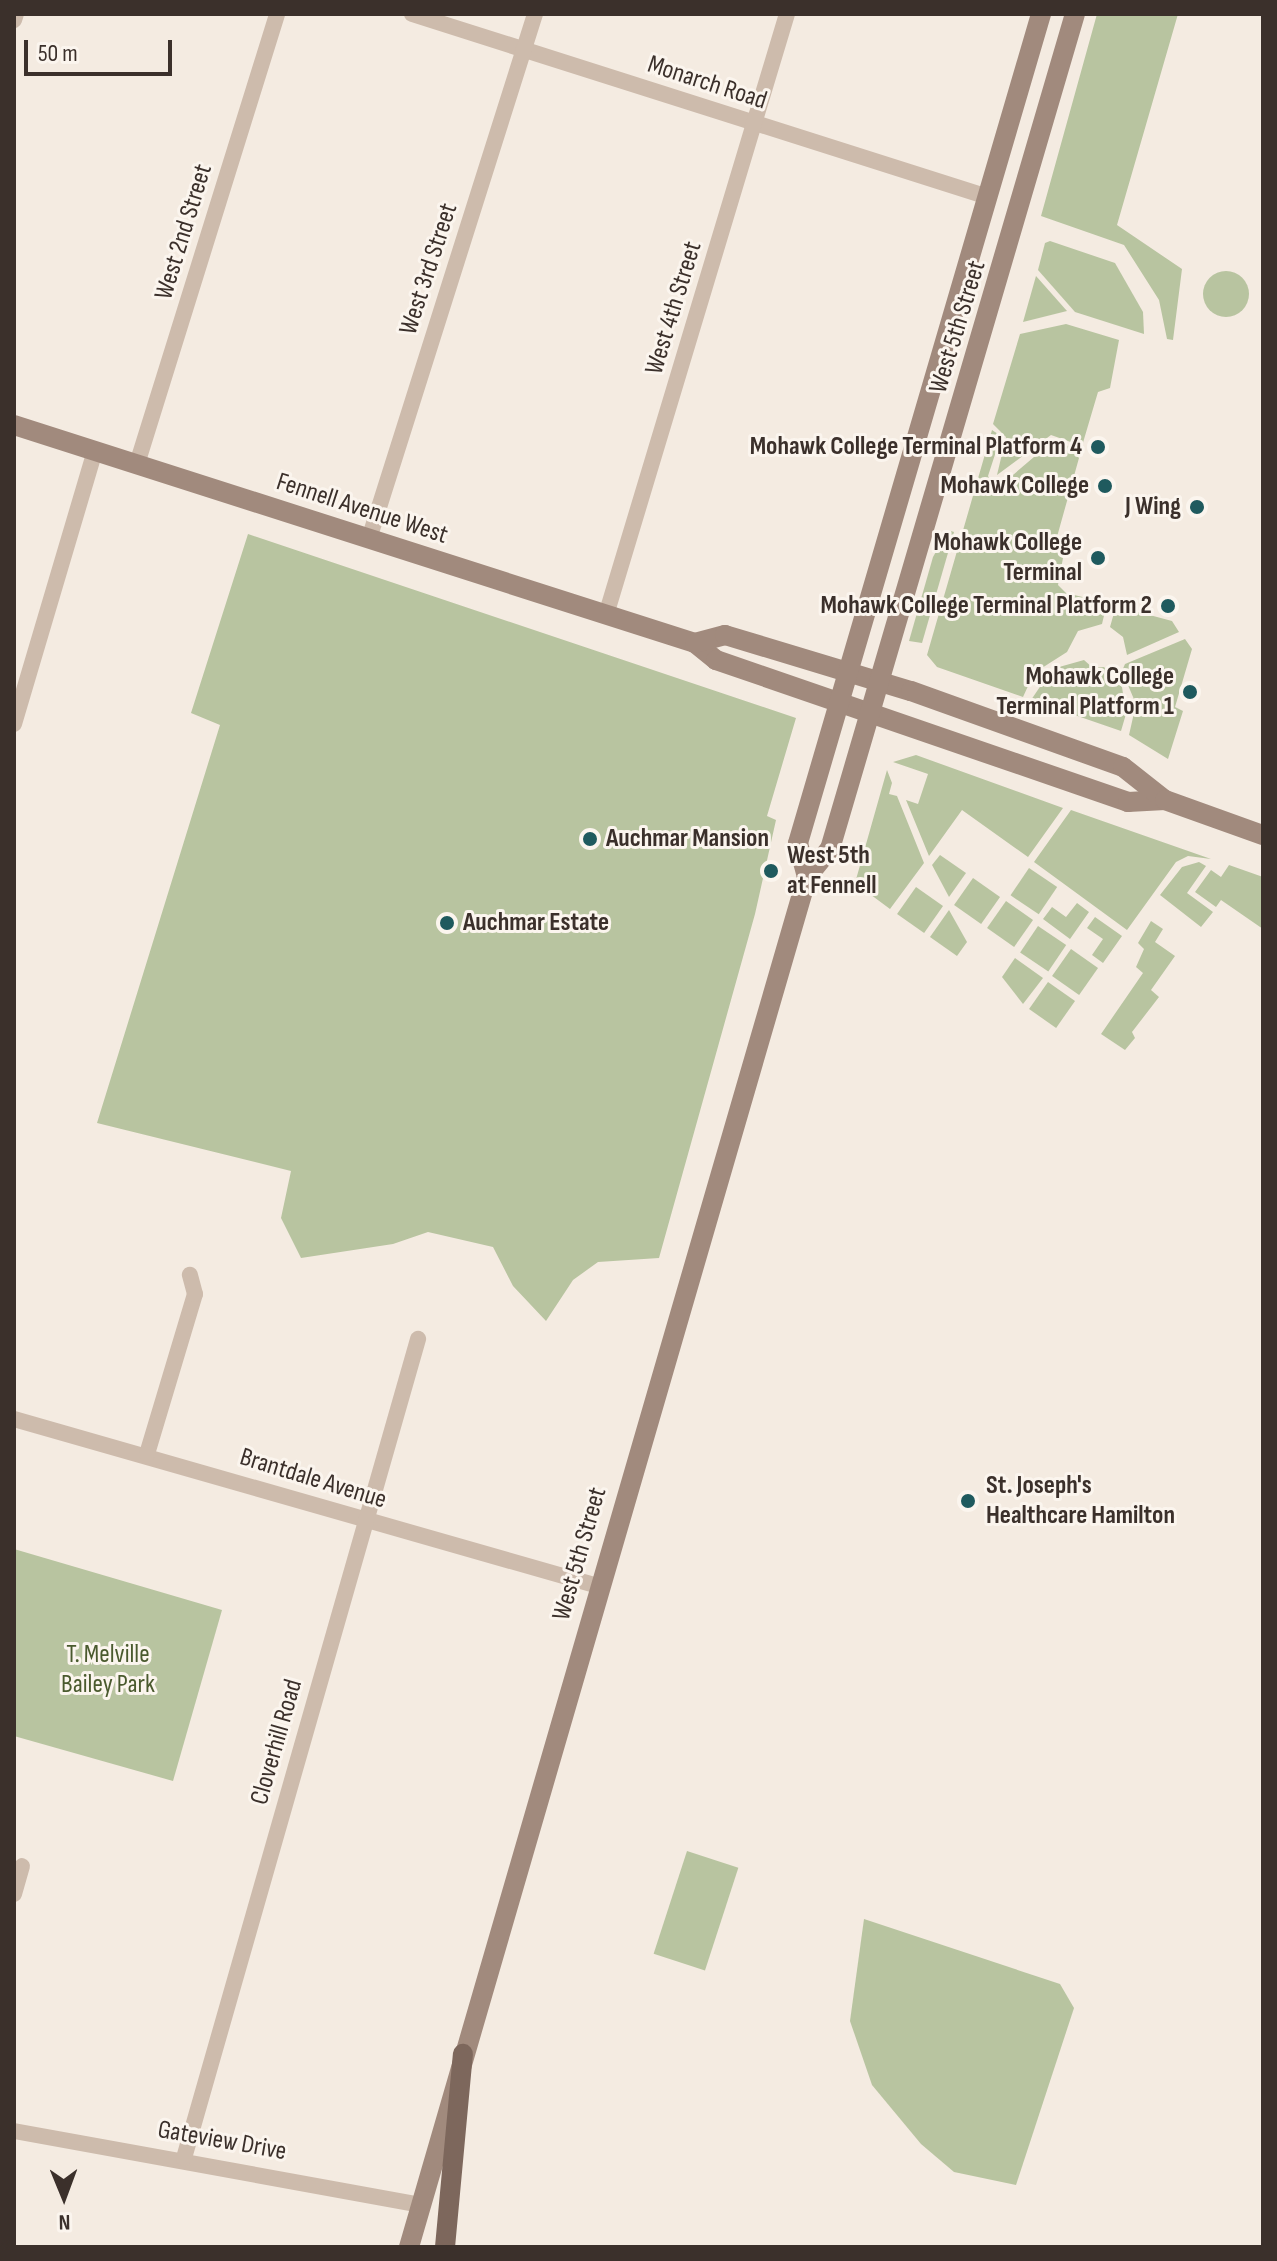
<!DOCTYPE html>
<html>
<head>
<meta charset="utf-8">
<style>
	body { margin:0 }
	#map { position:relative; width:1277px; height:2261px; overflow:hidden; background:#f4ebe1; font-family:"Sofia Sans Condensed",sans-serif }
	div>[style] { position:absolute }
	.green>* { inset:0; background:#b8c4a0; transform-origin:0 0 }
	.round { border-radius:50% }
	.street>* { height:16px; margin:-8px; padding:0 8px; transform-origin:8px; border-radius:8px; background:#cdbbac }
	.secondary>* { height:20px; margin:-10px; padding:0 10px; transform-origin:10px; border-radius:10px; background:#a18a7d }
	.primary>* { height:20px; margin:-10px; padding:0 10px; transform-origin:10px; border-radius:10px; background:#7d675c }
	.dots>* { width:22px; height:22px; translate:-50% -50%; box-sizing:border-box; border:4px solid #fbf5ee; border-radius:50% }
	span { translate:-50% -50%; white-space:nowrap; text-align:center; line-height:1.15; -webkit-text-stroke:6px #fbf5ee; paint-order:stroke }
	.street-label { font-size:26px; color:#3b302b }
	.poi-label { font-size:26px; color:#3b302b; font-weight:700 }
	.right { translate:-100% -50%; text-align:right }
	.left { translate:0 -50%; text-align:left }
	.park-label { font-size:26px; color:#4a5a2e }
	.frame { position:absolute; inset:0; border:16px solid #3b302b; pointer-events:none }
	.north { position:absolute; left:24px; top:2157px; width:80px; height:80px; -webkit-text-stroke:6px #fbf5ee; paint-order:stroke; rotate:179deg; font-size:22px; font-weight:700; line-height:32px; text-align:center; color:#3b302b }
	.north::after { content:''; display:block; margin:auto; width:28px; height:36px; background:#3b302b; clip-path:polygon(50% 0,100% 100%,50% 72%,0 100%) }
	.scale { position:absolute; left:24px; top:40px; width:148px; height:36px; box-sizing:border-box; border:4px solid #3b302b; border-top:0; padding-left:10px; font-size:24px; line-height:28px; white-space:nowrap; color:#3b302b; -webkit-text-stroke:6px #fbf5ee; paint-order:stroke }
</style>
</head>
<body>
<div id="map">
	<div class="green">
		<i style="clip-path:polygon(1097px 14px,1178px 14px,1117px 225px,1182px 269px,1173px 340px,1167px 339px,1159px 300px,1124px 245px,1041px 216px)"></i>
		<i style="clip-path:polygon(1050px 241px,1115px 263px,1143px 312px,1144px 334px,1075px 312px,1038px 270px,1045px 243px)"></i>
		<i class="round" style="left:1203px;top:271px;width:46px;height:46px"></i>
		<i style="clip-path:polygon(1036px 276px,1067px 311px,1023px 322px)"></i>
		<i style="clip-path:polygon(1066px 324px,1119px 340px,1110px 388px,1098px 392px,1082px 446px,1051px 435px,997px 475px,1006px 437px,993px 424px,1020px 334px)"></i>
		<i style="clip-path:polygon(992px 430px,1001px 436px,988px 476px,993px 486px,1000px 486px,1054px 440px,1064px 442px,1079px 458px,1055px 544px,1063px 558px,1058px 585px,1066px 593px,1107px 603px,1102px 624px,1078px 631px,1067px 652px,1034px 673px,1023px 697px,937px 667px,927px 655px)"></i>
		<i style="clip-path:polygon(948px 530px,954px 532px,922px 643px,909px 641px,933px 557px)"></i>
		<i style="clip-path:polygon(248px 534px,796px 718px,767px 816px,776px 820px,755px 914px,659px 1258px,598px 1262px,573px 1280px,546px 1321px,513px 1286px,493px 1247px,428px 1232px,393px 1244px,301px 1258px,281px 1218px,291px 1171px,97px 1123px,220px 725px,191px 713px)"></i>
		<i style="clip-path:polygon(1116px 606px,1172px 621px,1179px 632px,1127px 655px,1123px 637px,1110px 627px)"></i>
		<i style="clip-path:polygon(1185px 639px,1192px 649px,1175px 707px,1183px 711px,1168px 759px,1129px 735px,1136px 704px,1122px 671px,1125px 664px)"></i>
		<i style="clip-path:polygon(1084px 660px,1093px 668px,1104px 667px,1122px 687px,1126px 714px,1121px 731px,1031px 700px,1052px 669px)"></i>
		<i style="clip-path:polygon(916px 755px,1063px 808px,1028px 857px,962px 810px,929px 856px,906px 800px,918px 804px,928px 774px,893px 762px)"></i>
		<i style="clip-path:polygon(887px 770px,892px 783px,889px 794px,897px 796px,924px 863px,890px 909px,855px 883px)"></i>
		<i style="clip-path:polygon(1071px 810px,1211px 859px,1188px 856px,1176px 862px,1127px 930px,1034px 862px)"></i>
		<i style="clip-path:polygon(940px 855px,966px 873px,949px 897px,932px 865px)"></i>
		<i style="clip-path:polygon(1199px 862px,1206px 866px,1187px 893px,1213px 912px,1201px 927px,1160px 895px,1182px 867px)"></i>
		<i style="clip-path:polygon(1229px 865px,1263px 877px,1263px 929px,1221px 900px,1216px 907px,1195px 892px,1211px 870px,1221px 877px)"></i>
		<i style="left:1029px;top:868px;width:34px;height:33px;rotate:34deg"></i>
		<i style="left:973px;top:878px;width:33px;height:33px;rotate:35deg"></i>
		<i style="left:916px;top:887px;width:33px;height:33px;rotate:35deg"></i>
		<i style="left:1006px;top:901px;width:33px;height:33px;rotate:35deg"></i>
		<i style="clip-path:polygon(1077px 903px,1089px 912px,1070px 939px,1043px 919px,1052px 907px,1066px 917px)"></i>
		<i style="clip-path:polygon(949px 910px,967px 942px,957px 956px,930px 937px)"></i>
		<i style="clip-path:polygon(1095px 917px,1122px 936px,1103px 963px,1092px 955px,1103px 939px,1087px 928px)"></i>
		<i style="clip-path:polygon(1151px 921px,1163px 929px,1155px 942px,1175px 956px,1151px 990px,1159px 997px,1132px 1032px,1135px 1038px,1125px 1050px,1101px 1034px,1143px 973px,1136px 967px,1144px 949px,1138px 943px)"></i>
		<i style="left:1038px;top:926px;width:34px;height:32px;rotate:34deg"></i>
		<i style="left:1071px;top:949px;width:33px;height:33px;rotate:35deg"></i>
		<i style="clip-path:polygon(1015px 958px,1043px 978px,1023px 1004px,1002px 977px)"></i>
		<i style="left:1048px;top:982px;width:33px;height:33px;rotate:35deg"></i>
		<i style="clip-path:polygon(14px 1549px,222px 1610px,173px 1781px,14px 1736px)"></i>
		<i style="left:687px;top:1851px;width:54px;height:108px;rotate:18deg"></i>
		<i style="clip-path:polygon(864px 1919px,1060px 1984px,1074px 2008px,1016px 2185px,954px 2172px,921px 2144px,872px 2085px,850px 2021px)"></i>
	</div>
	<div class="street">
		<i style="left:412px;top:14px;width:604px;rotate:17.63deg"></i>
		<i style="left:14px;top:20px;width:6px;rotate:-72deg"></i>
		<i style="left:137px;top:464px;width:471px;rotate:-72.7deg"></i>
		<i style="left:369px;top:539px;width:551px;rotate:-72.45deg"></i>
		<i style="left:606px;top:615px;width:628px;rotate:-73.24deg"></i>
		<i style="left:14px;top:724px;width:286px;rotate:-73.5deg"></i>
		<i style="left:14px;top:1419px;width:607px;rotate:15.96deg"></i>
		<i style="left:147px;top:1454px;width:167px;rotate:-73.3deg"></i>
		<i style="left:195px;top:1294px;width:20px;rotate:-105deg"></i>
		<i style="left:14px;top:1894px;width:29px;rotate:-74deg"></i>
		<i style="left:14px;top:2131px;width:413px;rotate:10.3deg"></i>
		<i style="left:184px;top:2158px;width:852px;rotate:-74.05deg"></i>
	</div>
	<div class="secondary">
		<i style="left:14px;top:425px;width:715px;rotate:17.75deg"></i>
		<i style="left:695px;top:643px;width:27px;rotate:39deg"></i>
		<i style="left:716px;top:660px;width:436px;rotate:19deg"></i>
		<i style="left:1128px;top:802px;width:37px;rotate:-3deg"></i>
		<i style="left:695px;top:643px;width:31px;rotate:-15deg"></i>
		<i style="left:725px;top:635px;width:194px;rotate:16.8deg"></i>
		<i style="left:911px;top:691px;width:225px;rotate:19.7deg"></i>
		<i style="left:1123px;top:767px;width:53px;rotate:38.2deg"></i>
		<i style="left:1165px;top:800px;width:104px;rotate:19.7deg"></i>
		<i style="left:807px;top:877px;width:35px;rotate:-105deg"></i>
		<i style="left:798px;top:843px;width:864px;rotate:-73.66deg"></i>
		<i style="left:409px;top:2247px;width:1427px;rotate:-73.8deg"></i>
		<i style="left:807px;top:877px;width:36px;rotate:-51deg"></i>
		<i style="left:830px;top:849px;width:870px;rotate:-73.65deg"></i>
	</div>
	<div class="primary">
		<i style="left:445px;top:2247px;width:194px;rotate:-84.7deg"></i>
	</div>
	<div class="dots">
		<i style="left:1098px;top:447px;background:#1f5a5e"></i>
		<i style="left:1105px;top:486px;background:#1f5a5e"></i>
		<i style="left:1197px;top:507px;background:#1f5a5e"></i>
		<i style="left:1098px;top:558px;background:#1f5a5e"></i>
		<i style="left:1168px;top:606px;background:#1f5a5e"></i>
		<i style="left:1190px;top:692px;background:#1f5a5e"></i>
		<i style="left:590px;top:839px;background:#1f5a5e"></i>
		<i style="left:771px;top:871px;background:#1f5a5e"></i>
		<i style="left:447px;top:923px;background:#1f5a5e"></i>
		<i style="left:968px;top:1501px;background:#1f5a5e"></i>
	</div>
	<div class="street-label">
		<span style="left:707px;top:83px;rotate:18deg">Monarch Road</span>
		<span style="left:184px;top:232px;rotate:-73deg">West 2nd Street</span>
		<span style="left:429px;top:269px;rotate:-72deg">West 3rd Street</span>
		<span style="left:674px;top:308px;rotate:-73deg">West 4th Street</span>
		<span style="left:958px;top:327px;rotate:-73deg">West 5th Street</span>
		<span style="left:362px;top:509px;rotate:18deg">Fennell Avenue West</span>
		<span style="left:313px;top:1479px;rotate:17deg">Brantdale Avenue</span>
		<span style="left:580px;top:1554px;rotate:-74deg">West 5th Street</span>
		<span style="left:277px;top:1742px;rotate:-74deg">Cloverhill Road</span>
		<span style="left:222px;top:2141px;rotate:10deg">Gateview Drive</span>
	</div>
	<div class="poi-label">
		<span class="right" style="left:1082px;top:447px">Mohawk College Terminal Platform 4</span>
		<span class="right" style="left:1089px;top:486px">Mohawk College</span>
		<span class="right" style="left:1181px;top:507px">J Wing</span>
		<span class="right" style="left:1082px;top:558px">Mohawk College<br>Terminal</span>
		<span class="right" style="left:1152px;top:606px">Mohawk College Terminal Platform 2</span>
		<span class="right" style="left:1174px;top:692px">Mohawk College<br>Terminal Platform 1</span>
		<span class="left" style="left:606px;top:839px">Auchmar Mansion</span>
		<span class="left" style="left:787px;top:871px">West 5th<br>at Fennell</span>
		<span class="left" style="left:463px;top:923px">Auchmar Estate</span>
		<span class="left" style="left:986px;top:1501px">St. Joseph's<br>Healthcare Hamilton</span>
	</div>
	<div class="park-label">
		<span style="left:108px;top:1670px">T. Melville<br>Bailey Park</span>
	</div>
	<div class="frame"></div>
	<div class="north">N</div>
	<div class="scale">50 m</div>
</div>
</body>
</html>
